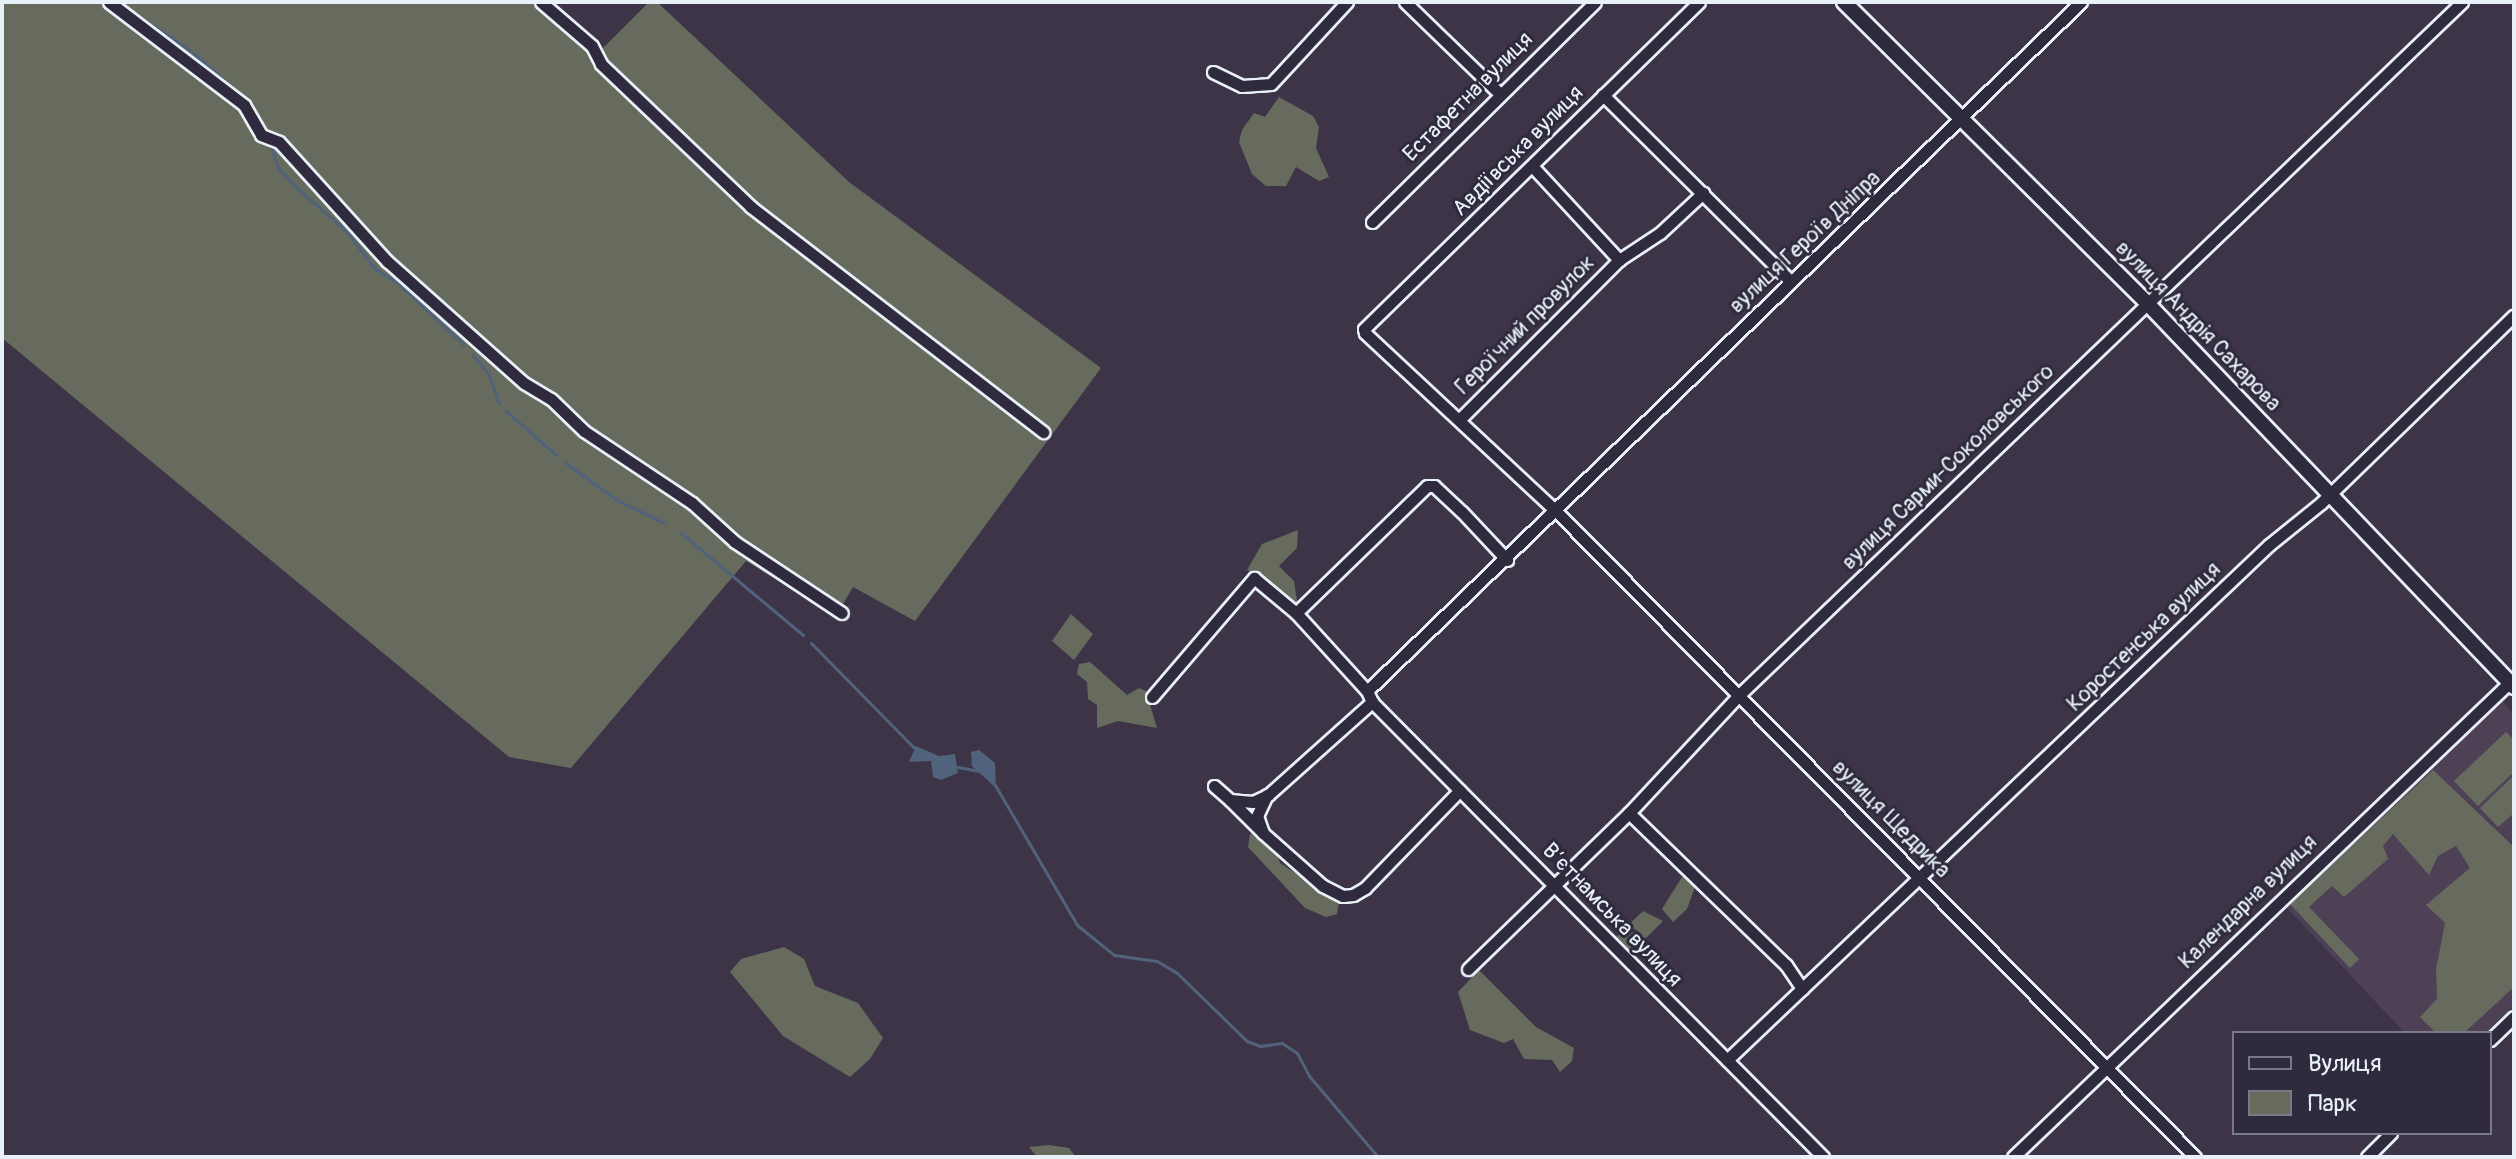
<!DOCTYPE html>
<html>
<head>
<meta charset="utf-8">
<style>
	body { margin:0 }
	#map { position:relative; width:2516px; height:1159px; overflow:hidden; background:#3d3448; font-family:Pangolin,sans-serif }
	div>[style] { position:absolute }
	.built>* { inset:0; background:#4e4155 }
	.green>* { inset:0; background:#666b5e }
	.water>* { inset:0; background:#51637c }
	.stream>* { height:3px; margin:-1.5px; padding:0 1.5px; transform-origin:1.5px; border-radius:1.5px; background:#51637c }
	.roads { filter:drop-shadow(2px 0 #e8f1f8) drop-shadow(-2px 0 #e8f1f8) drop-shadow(0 2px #e8f1f8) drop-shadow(0 -2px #e8f1f8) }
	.minor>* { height:11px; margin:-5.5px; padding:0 5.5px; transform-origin:5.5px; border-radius:5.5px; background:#2f2a3d }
	.major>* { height:14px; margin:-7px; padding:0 7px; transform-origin:7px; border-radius:7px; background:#2f2a3d }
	span { translate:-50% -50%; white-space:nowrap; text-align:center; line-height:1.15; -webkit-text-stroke:6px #2f2a3d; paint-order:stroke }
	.street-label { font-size:22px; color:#e8f1f8 }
	.frame { position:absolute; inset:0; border:4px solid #e8f1f8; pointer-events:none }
	.legend { position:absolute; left:2232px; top:1031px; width:260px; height:104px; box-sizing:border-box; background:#2f2a3d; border:2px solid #797a88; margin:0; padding:10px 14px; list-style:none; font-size:24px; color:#e8f1f8 }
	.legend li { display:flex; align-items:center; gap:16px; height:40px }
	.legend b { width:40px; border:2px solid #797a88 }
</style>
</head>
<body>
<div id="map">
	<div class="built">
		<i style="clip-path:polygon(2501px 700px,2514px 714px,2514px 1006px,2486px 1033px,2405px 1033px,2286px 907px)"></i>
	</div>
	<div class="green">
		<i style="clip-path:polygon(2px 2px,545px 2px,603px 48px,649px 2px,657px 2px,849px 182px,1101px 368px,915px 621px,853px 587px,836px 616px,746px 561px,571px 768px,509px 757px,2px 338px)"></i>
		<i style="clip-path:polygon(1279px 97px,1313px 116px,1319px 127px,1316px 148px,1329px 177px,1319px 181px,1296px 167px,1286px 186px,1266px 186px,1252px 174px,1239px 142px,1242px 130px,1254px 113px,1265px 117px)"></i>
		<i style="clip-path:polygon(1298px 530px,1297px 548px,1279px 566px,1294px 581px,1298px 607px,1265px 577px,1247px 570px,1262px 544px)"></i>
		<i style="clip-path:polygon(1071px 614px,1093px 634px,1074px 660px,1052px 641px)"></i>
		<i style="clip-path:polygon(1090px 662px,1127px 695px,1139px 688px,1146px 691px,1157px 728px,1118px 721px,1097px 728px,1097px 705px,1088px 699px,1087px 682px,1077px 674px,1079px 664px)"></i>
		<i style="clip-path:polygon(2506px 732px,2514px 740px,2514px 772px,2478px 806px,2454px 781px)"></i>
		<i style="clip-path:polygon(2433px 770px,2514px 847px,2514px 987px,2464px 1033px,2436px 1033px,2420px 1017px,2437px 999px,2436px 969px,2445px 923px,2426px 905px,2470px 868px,2456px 846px,2438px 856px,2429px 875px,2393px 834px,2383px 846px,2388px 859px,2344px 897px,2332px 886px,2309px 907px,2359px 959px,2350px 968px,2290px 904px)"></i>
		<i style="clip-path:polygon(2514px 775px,2514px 813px,2498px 827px,2480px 808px)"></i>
		<i style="clip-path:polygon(1256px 833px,1274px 847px,1280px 863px,1339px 901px,1337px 914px,1326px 917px,1305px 908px,1248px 847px,1250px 834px)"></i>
		<i style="clip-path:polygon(1682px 877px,1691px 878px,1695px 887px,1687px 909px,1673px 922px,1662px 909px)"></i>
		<i style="clip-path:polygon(1643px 911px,1663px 921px,1638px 946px,1635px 959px,1613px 940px)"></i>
		<i style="clip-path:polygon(784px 947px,804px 959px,815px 986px,858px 1003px,883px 1038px,870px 1059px,850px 1077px,783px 1036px,730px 972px,741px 959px)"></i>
		<i style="clip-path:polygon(1479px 970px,1536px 1027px,1574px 1048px,1572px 1061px,1560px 1072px,1552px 1060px,1524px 1059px,1513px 1039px,1504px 1043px,1470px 1030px,1458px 992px)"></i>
		<i style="clip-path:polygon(1049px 1145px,1069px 1148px,1076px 1157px,1037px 1157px,1029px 1147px)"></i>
	</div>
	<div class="water">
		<i style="clip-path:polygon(916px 746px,939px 756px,955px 754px,958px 773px,941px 780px,933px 777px,931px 761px,909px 762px)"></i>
		<i style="clip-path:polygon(979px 750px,995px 763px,996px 788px,972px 766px,971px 752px)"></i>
	</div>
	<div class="stream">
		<i style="left:118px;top:2px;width:87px;rotate:33.7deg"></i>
		<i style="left:193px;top:53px;width:68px;rotate:41.4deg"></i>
		<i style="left:249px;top:104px;width:32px;rotate:58deg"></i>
		<i style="left:269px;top:142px;width:29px;rotate:70deg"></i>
		<i style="left:279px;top:169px;width:26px;rotate:47deg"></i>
		<i style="left:297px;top:188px;width:67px;rotate:41.3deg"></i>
		<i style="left:347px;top:232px;width:46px;rotate:52.9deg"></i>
		<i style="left:375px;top:269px;width:28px;rotate:32deg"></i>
		<i style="left:399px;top:284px;width:89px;rotate:43.2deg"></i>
		<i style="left:472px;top:354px;width:25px;rotate:50deg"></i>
		<i style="left:488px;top:373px;width:33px;rotate:70deg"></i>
		<i style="left:506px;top:411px;width:67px;rotate:41.3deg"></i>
		<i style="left:566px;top:463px;width:63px;rotate:36deg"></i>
		<i style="left:617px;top:500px;width:52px;rotate:26.1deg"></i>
		<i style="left:681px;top:533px;width:159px;rotate:39.9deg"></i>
		<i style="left:811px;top:643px;width:148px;rotate:45.5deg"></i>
		<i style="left:958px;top:767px;width:20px;rotate:11deg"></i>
		<i style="left:995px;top:785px;width:162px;rotate:59.6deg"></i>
		<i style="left:1077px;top:925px;width:48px;rotate:39deg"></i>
		<i style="left:1114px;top:955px;width:43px;rotate:7.9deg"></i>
		<i style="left:1157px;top:961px;width:23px;rotate:31deg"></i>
		<i style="left:1177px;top:973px;width:98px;rotate:44.2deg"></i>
		<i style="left:1247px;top:1041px;width:14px;rotate:21deg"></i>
		<i style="left:1260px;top:1046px;width:22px;rotate:-8deg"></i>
		<i style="left:1282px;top:1043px;width:18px;rotate:34deg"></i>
		<i style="left:1297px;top:1053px;width:27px;rotate:62deg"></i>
		<i style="left:1310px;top:1077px;width:105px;rotate:49.6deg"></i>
	</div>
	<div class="roads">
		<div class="minor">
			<i style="left:109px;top:2px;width:170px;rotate:37.3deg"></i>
			<i style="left:244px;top:105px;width:34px;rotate:60deg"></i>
			<i style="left:261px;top:135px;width:19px;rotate:21deg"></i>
			<i style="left:279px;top:142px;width:161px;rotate:47.8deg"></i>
			<i style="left:387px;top:261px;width:183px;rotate:41.7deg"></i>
			<i style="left:524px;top:383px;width:31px;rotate:31deg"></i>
			<i style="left:551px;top:399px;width:46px;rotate:44.1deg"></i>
			<i style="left:584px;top:431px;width:130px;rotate:33.7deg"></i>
			<i style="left:692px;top:503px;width:58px;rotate:42.2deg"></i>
			<i style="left:735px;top:542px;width:128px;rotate:33.6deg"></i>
			<i style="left:541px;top:2px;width:67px;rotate:40.8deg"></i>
			<i style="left:592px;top:46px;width:20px;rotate:63deg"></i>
			<i style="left:601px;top:64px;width:207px;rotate:43.6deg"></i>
			<i style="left:751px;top:207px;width:369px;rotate:37.6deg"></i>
			<i style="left:1405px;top:2px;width:129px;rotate:44.1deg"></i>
			<i style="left:1699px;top:2px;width:468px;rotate:135.7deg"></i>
			<i style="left:1364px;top:329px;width:4px;rotate:76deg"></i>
			<i style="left:1365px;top:333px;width:261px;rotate:43deg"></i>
			<i style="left:1556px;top:511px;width:909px;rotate:45.31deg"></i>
			<i style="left:1213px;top:72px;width:32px;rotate:26deg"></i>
			<i style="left:1242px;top:86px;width:29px;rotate:-4deg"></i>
			<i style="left:1271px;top:84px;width:112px;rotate:-47.2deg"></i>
			<i style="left:1603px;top:95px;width:265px;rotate:44.8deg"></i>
			<i style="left:1533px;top:167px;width:127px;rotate:47.2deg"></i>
			<i style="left:1372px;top:222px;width:313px;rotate:-44.6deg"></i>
			<i style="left:1460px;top:419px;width:225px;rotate:-45deg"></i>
			<i style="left:1619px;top:260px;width:49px;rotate:-33.4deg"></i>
			<i style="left:1660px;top:233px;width:59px;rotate:-42.9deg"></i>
			<i style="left:1296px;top:613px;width:182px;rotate:-44.1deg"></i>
			<i style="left:1427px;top:486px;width:7px"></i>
			<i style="left:1434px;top:486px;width:38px;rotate:43deg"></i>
			<i style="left:1462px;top:512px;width:66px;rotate:46.8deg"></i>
			<i style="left:1152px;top:697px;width:157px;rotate:-49.4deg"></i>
			<i style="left:1254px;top:578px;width:55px;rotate:39.8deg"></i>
			<i style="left:1296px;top:613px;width:105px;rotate:47.7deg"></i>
			<i style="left:1372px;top:702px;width:641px;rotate:45.25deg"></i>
			<i style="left:1214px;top:786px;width:21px;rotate:41deg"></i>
			<i style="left:1230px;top:800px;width:23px;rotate:5deg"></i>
			<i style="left:1253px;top:802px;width:17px;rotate:-25deg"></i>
			<i style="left:1268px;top:795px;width:140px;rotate:-41.8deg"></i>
			<i style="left:1372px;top:702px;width:12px;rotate:-114deg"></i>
			<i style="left:1367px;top:691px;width:992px;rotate:-43.98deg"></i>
			<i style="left:1230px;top:800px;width:47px;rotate:45deg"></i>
			<i style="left:1263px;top:833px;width:18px;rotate:-109deg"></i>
			<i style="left:1257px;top:816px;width:23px;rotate:-65deg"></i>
			<i style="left:1629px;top:813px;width:219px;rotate:44.1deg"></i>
			<i style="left:1786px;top:965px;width:29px;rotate:56deg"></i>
			<i style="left:1263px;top:833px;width:80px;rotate:41.5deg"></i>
			<i style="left:1323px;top:886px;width:22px;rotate:27deg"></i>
			<i style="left:1343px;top:896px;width:10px;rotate:-6deg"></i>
			<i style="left:1353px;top:895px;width:14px;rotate:-30deg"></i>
			<i style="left:1365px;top:888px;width:136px;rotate:-45.9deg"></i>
			<i style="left:1468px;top:969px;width:224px;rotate:-44.1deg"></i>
			<i style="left:1629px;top:813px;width:163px;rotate:-47deg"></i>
			<i style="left:1740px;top:694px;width:1000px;rotate:-43.78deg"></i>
			<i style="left:2490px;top:1040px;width:33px;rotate:-44deg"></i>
			<i style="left:1727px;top:1060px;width:748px;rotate:-43.54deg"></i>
			<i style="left:2269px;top:545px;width:67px;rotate:-38.9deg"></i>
			<i style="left:2321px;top:503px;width:269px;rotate:-44.2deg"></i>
			<i style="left:2013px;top:1157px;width:693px;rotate:-43.71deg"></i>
			<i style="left:2367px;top:1157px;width:34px;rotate:-45deg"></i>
		</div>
		<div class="major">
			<i style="left:1844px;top:2px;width:427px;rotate:44.8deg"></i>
			<i style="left:2147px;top:303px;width:531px;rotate:46.3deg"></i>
		</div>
	</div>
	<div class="street-label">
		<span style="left:1468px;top:97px;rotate:-45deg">Естафетна вулиця</span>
		<span style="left:1518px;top:151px;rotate:-45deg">Авдіївська вулиця</span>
		<span style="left:1805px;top:242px;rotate:-43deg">вулиця Героїв Дніпра</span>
		<span style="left:1525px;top:325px;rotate:-45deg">Героїчний провулок</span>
		<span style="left:2198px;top:326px;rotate:46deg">вулиця Андрія Сахарова</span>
		<span style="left:1948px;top:467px;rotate:-44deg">вулиця Сарми-Соколовського</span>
		<span style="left:2144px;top:637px;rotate:-44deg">Коростенська вулиця</span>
		<span style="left:1891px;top:819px;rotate:45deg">вулиця Щедрика</span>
		<span style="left:2248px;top:902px;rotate:-44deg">Календарна вулиця</span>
		<span style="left:1612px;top:915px;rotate:46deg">Вʼєтнамська вулиця</span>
	</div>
	<div class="frame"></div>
	<ul class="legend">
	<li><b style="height:10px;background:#2f2a3d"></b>Вулиця</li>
	<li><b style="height:22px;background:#666b5e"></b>Парк</li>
	</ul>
</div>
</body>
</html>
